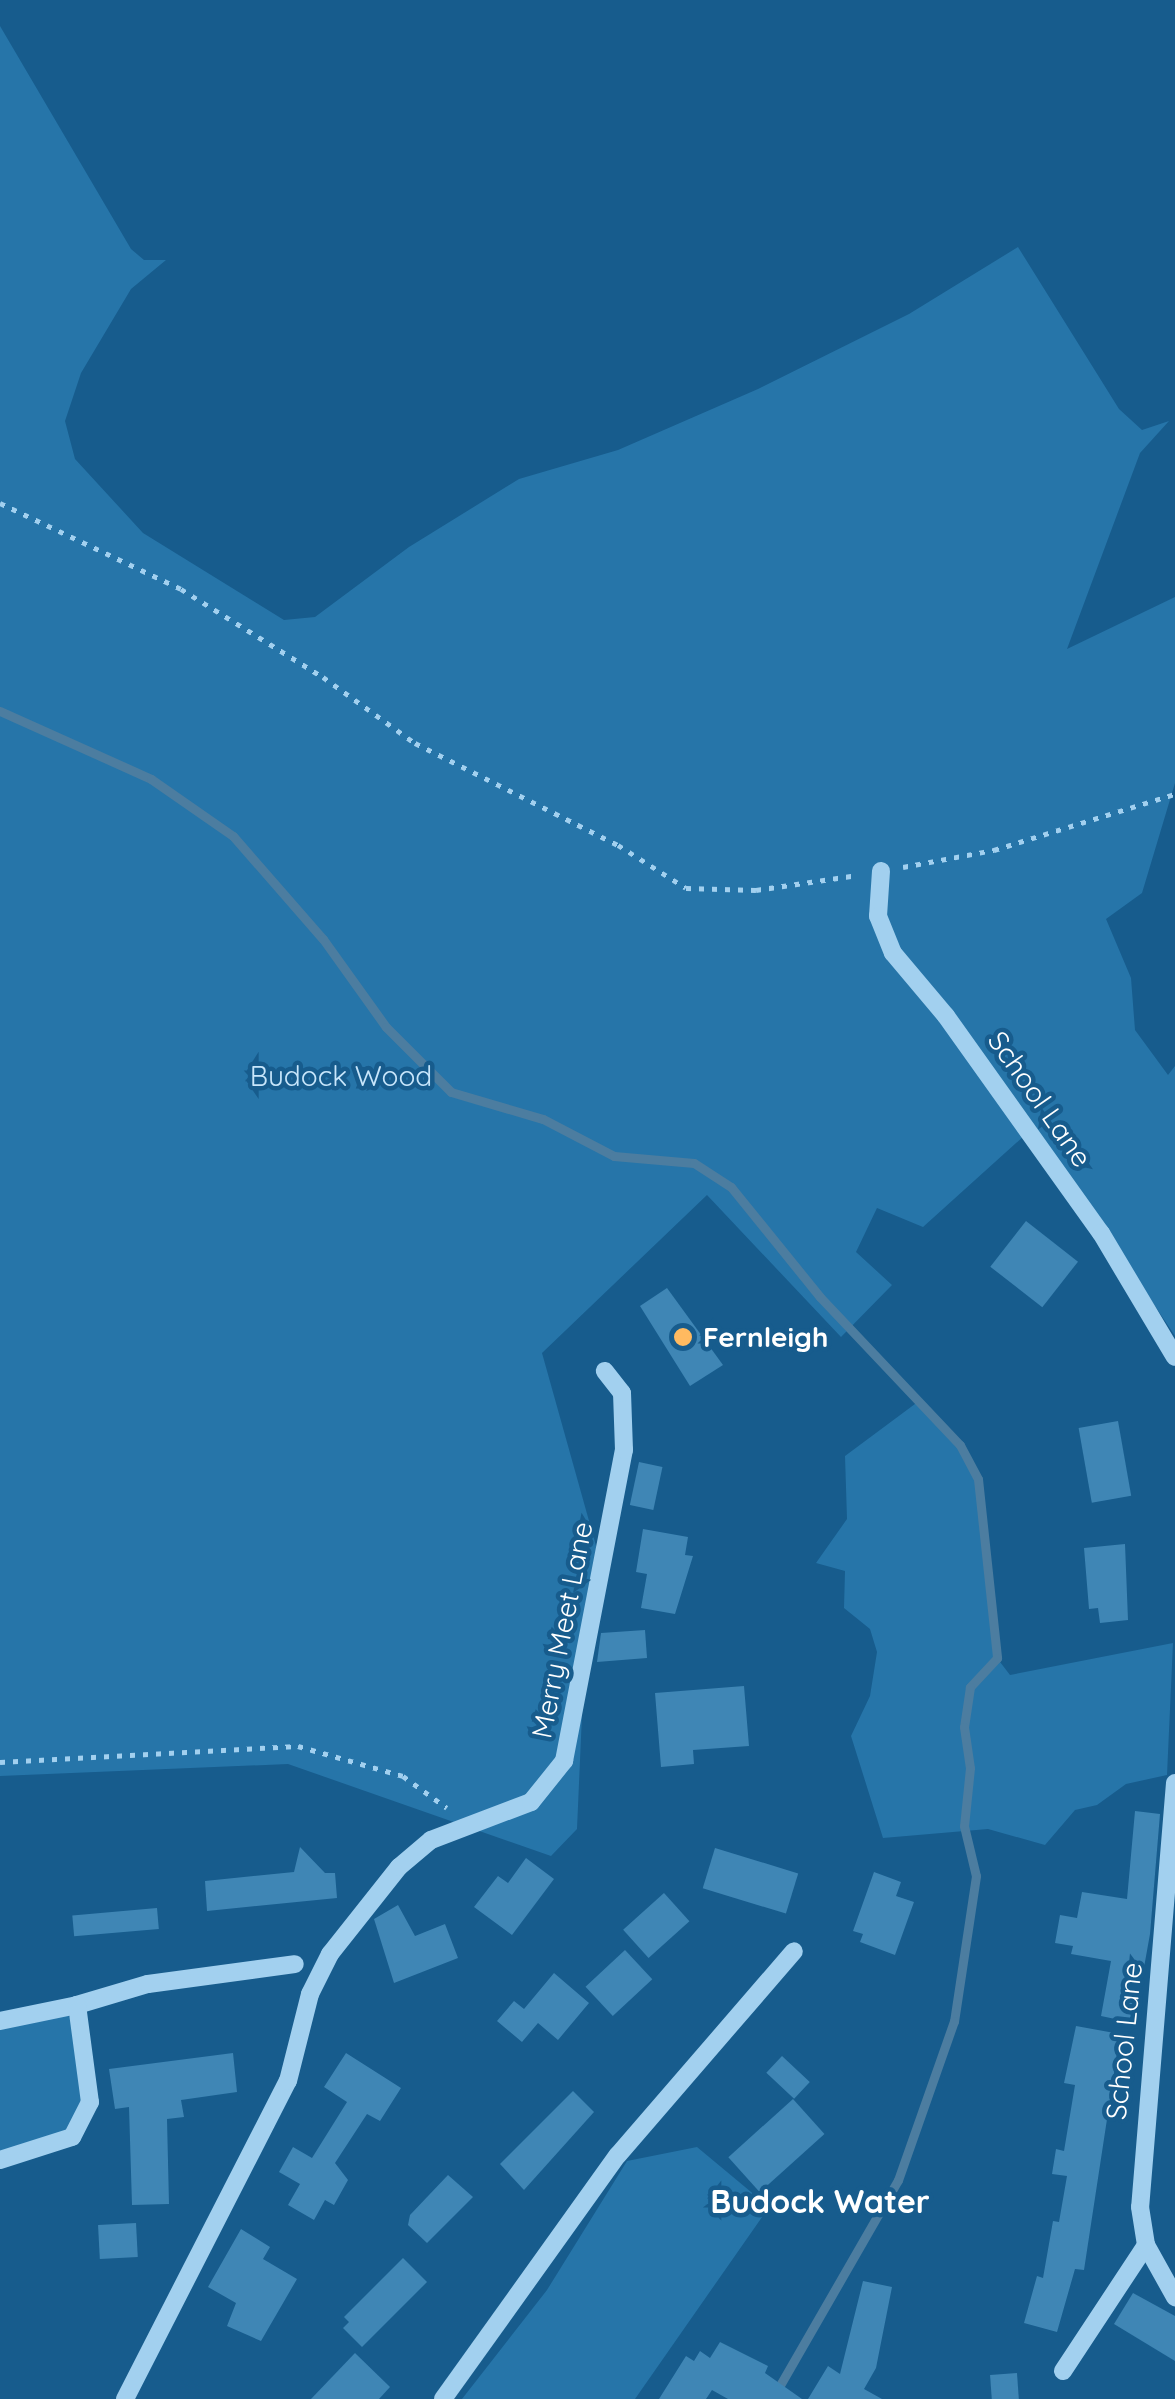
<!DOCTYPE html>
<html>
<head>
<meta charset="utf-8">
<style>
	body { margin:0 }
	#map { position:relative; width:1175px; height:2399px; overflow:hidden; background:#175c8d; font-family:Quicksand,sans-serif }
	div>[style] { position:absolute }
	.green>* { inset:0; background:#2675a9 }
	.stream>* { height:9px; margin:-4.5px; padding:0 4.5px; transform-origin:4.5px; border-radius:4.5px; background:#4c7da0 }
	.building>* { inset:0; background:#3f86b5; transform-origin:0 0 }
	.path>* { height:5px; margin-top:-2.5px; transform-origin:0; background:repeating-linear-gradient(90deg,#a2d0ef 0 5px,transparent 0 13px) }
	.minor>* { height:18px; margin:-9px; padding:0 9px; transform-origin:9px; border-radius:9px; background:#a2d0ef }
	.dots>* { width:28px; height:28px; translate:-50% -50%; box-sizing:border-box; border:5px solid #175c8d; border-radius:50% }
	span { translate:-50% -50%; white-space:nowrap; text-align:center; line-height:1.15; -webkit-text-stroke:9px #175c8d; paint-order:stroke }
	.park-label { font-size:28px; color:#c8e6fb }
	.street-label { font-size:28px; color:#fff }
	.poi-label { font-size:28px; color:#fff; font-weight:700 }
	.left { translate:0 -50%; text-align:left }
	.quarter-label { font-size:32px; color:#fff; font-weight:700 }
</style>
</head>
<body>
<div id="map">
	<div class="green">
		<i style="clip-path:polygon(0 26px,131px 249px,144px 260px,166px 260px,131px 289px,81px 373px,65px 421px,75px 459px,143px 533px,284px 620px,315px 617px,409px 547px,519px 479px,618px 450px,758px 389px,909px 314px,1018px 247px,1119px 409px,1142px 430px,1169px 421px,1140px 453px,1067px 649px,1175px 597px,1175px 783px,1142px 893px,1106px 919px,1131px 978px,1135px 1030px,1168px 1075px,1175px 1066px,1175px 1336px,1035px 1126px,923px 1227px,877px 1208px,856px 1252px,892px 1285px,841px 1337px,707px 1195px,542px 1353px,605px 1578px,584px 1669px,577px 1829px,551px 1856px,288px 1764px,0 1776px)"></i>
		<i style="clip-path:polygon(919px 1401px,960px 1445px,978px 1479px,997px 1658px,1010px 1675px,1173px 1643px,1167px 1775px,1126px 1784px,1097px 1805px,1075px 1810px,1045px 1845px,988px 1829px,883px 1838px,851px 1736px,870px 1696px,877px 1652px,870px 1629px,844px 1608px,845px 1571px,816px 1563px,847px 1519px,845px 1456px)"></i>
		<i style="clip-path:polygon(66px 2014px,75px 2021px,84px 2102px,68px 2134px,0 2155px,0 2027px)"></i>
		<i style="clip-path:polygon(697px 2147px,769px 2207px,635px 2399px,462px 2399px,547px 2290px,627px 2161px)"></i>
	</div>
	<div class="stream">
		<i style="left:0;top:711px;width:166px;rotate:24.2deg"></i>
		<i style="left:151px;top:779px;width:100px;rotate:34.8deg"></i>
		<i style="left:233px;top:836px;width:137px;rotate:48.9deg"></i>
		<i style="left:323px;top:939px;width:108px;rotate:54.4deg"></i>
		<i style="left:386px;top:1027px;width:92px;rotate:45deg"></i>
		<i style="left:451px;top:1092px;width:96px;rotate:16.4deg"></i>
		<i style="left:543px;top:1119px;width:80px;rotate:27.5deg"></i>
		<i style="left:614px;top:1156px;width:80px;rotate:5deg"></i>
		<i style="left:694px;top:1163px;width:44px;rotate:33deg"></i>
		<i style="left:731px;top:1187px;width:141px;rotate:51deg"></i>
		<i style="left:820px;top:1297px;width:204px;rotate:46.6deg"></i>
		<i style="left:960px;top:1445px;width:38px;rotate:62deg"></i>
		<i style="left:978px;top:1479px;width:180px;rotate:83.9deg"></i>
		<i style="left:997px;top:1658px;width:40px;rotate:133deg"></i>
		<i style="left:970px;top:1687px;width:40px;rotate:98.5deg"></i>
		<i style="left:964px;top:1727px;width:41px;rotate:81.7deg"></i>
		<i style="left:970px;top:1768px;width:58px;rotate:95.9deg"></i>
		<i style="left:964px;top:1826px;width:51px;rotate:76.5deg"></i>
		<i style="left:976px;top:1876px;width:147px;rotate:98.6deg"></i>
		<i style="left:954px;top:2021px;width:169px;rotate:109.4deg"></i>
		<i style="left:898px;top:2180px;width:253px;rotate:119.9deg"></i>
	</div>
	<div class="building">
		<i style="left:1026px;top:1221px;width:66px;height:58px;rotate:38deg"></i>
		<i style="clip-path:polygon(667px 1288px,723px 1365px,690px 1386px,640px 1306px)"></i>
		<i style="left:1118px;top:1421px;width:76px;height:40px;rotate:80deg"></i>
		<i style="left:639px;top:1462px;width:24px;height:44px;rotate:12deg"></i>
		<i style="clip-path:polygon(643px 1529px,688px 1537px,685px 1555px,693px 1556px,675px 1614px,641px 1608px,647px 1574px,636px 1572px)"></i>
		<i style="clip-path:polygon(1125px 1544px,1128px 1620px,1100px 1623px,1098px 1608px,1089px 1609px,1084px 1548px)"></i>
		<i style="clip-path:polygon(645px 1630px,647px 1658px,597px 1662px,601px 1633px)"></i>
		<i style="clip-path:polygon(744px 1686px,749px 1746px,693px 1750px,694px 1764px,661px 1767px,655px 1693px)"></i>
		<i style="clip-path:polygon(1135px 1811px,1160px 1814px,1150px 1934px,1134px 2023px,1101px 2016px,1111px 1961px,1071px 1954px,1073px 1946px,1055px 1943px,1060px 1915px,1077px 1918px,1082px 1892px,1127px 1899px)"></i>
		<i style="clip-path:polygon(300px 1847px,325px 1873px,335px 1873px,337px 1898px,207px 1911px,205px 1881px,294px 1872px)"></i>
		<i style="left:715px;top:1848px;width:87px;height:42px;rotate:17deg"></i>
		<i style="clip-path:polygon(526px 1858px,554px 1879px,512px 1935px,474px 1907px,498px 1876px,508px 1883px)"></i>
		<i style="clip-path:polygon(874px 1872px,901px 1882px,896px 1896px,914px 1902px,895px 1955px,860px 1942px,863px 1934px,853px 1931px)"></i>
		<i style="left:664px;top:1893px;width:38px;height:55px;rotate:48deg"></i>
		<i style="clip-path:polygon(398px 1905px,415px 1936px,445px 1924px,458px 1958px,394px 1983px,374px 1919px)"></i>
		<i style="left:157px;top:1908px;width:21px;height:85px;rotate:85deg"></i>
		<i style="left:625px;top:1950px;width:40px;height:54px;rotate:47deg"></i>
		<i style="clip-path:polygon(554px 1973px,589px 2003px,558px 2040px,538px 2023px,522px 2042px,497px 2021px,514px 2001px,524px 2009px)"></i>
		<i style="clip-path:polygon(1076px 2026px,1120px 2034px,1084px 2270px,1075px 2269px,1057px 2332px,1024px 2323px,1037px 2276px,1043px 2278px,1053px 2221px,1059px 2222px,1067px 2176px,1052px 2174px,1056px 2149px,1064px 2151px,1075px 2085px,1064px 2083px)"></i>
		<i style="clip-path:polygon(233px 2053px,237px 2092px,181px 2100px,184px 2117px,167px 2119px,169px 2204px,132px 2205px,129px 2107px,115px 2109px,109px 2069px)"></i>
		<i style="clip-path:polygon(346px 2053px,401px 2088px,380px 2121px,367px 2114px,335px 2163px,348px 2180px,334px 2205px,325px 2200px,314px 2220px,288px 2205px,300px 2184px,279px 2172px,293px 2147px,312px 2158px,347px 2102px,324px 2087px)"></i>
		<i style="left:782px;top:2056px;width:38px;height:23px;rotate:43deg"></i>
		<i style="clip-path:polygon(573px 2091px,594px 2112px,524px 2190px,500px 2164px)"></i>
		<i style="left:793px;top:2099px;width:47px;height:87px;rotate:48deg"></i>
		<i style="clip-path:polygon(448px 2175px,473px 2197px,427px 2243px,408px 2225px,410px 2215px)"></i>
		<i style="left:136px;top:2223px;width:34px;height:38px;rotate:87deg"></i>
		<i style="clip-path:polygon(241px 2229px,270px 2247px,263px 2259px,297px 2279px,261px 2341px,227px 2326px,236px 2303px,208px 2287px)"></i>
		<i style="clip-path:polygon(403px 2258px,427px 2282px,362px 2347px,343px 2328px,349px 2322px,344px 2317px)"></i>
		<i style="clip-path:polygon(863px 2281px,892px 2287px,876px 2368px,864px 2389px,882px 2399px,808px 2399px,828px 2366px,840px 2374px)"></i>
		<i style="clip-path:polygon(1133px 2293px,1175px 2316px,1175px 2361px,1114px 2324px)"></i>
		<i style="clip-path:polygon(720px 2342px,768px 2366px,765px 2373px,802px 2399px,728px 2399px,712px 2390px,706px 2399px,659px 2399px,686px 2356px,694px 2361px,700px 2351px,710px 2358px)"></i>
		<i style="clip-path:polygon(355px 2353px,390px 2387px,379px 2399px,311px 2399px)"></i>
		<i style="left:1017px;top:2373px;width:26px;height:27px;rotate:86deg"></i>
	</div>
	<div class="path">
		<i style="left:0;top:503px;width:200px;rotate:25.4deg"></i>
		<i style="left:181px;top:589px;width:167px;rotate:31.8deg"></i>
		<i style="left:323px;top:677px;width:113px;rotate:35.7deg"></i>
		<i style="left:415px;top:743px;width:227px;rotate:26.7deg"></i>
		<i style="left:618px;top:845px;width:80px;rotate:32.3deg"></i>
		<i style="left:686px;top:888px;width:70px;rotate:1.6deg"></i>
		<i style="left:756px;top:890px;width:103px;rotate:-8.4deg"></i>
		<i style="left:903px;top:867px;width:93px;rotate:-10.6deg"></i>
		<i style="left:994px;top:850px;width:189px;rotate:-17.2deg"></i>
		<i style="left:0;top:1762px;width:298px;rotate:-3.1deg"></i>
		<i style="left:298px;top:1746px;width:109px;rotate:15.9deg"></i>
		<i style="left:403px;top:1776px;width:54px;rotate:36deg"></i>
	</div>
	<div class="minor">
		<i style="left:881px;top:871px;width:45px;rotate:93.8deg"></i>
		<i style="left:878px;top:916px;width:40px;rotate:68deg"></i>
		<i style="left:893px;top:953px;width:82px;rotate:49.9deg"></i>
		<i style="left:946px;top:1016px;width:267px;rotate:54.5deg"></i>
		<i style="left:1101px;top:1233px;width:144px;rotate:59.2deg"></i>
		<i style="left:1175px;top:1783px;width:425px;rotate:94.7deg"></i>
		<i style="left:1140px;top:2207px;width:38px;rotate:81deg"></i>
		<i style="left:1146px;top:2245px;width:60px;rotate:60.9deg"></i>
		<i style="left:77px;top:2005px;width:74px;rotate:-16.5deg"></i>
		<i style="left:148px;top:1984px;width:148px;rotate:-7.7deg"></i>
		<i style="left:0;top:2021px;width:79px;rotate:-11.7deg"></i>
		<i style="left:77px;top:2005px;width:98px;rotate:82.4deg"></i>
		<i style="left:90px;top:2102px;width:39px;rotate:117deg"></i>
		<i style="left:72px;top:2137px;width:76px;rotate:162.3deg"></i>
		<i style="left:1063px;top:2371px;width:151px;rotate:-56.6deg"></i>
		<i style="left:125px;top:2399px;width:357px;rotate:-62.9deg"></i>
		<i style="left:288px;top:2081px;width:90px;rotate:-75.8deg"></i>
		<i style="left:310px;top:1994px;width:45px;rotate:-63.4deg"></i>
		<i style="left:330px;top:1954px;width:111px;rotate:-51.6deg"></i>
		<i style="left:399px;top:1867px;width:42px;rotate:-40.2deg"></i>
		<i style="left:431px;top:1840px;width:107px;rotate:-20.8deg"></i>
		<i style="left:531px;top:1802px;width:53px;rotate:-51.2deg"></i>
		<i style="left:564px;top:1761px;width:317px;rotate:-79.1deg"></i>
		<i style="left:624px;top:1450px;width:57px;rotate:-92deg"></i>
		<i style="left:622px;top:1393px;width:28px;rotate:-128deg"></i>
		<i style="left:443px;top:2399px;width:300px;rotate:-54.4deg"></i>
		<i style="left:618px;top:2155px;width:269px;rotate:-49.2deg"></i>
	</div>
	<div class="dots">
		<i style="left:683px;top:1337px;background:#ffba60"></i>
	</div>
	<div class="park-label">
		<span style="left:341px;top:1076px">Budock Wood</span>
	</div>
	<div class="street-label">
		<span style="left:1040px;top:1099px;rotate:55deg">School Lane</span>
		<span style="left:562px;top:1630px;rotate:-79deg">Merry Meet Lane</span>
		<span style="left:1124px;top:2041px;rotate:-84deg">School Lane</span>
	</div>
	<div class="poi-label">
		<span class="left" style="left:703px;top:1337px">Fernleigh</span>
	</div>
	<div class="quarter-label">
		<span style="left:820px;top:2201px">Budock Water</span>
	</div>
</div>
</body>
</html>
